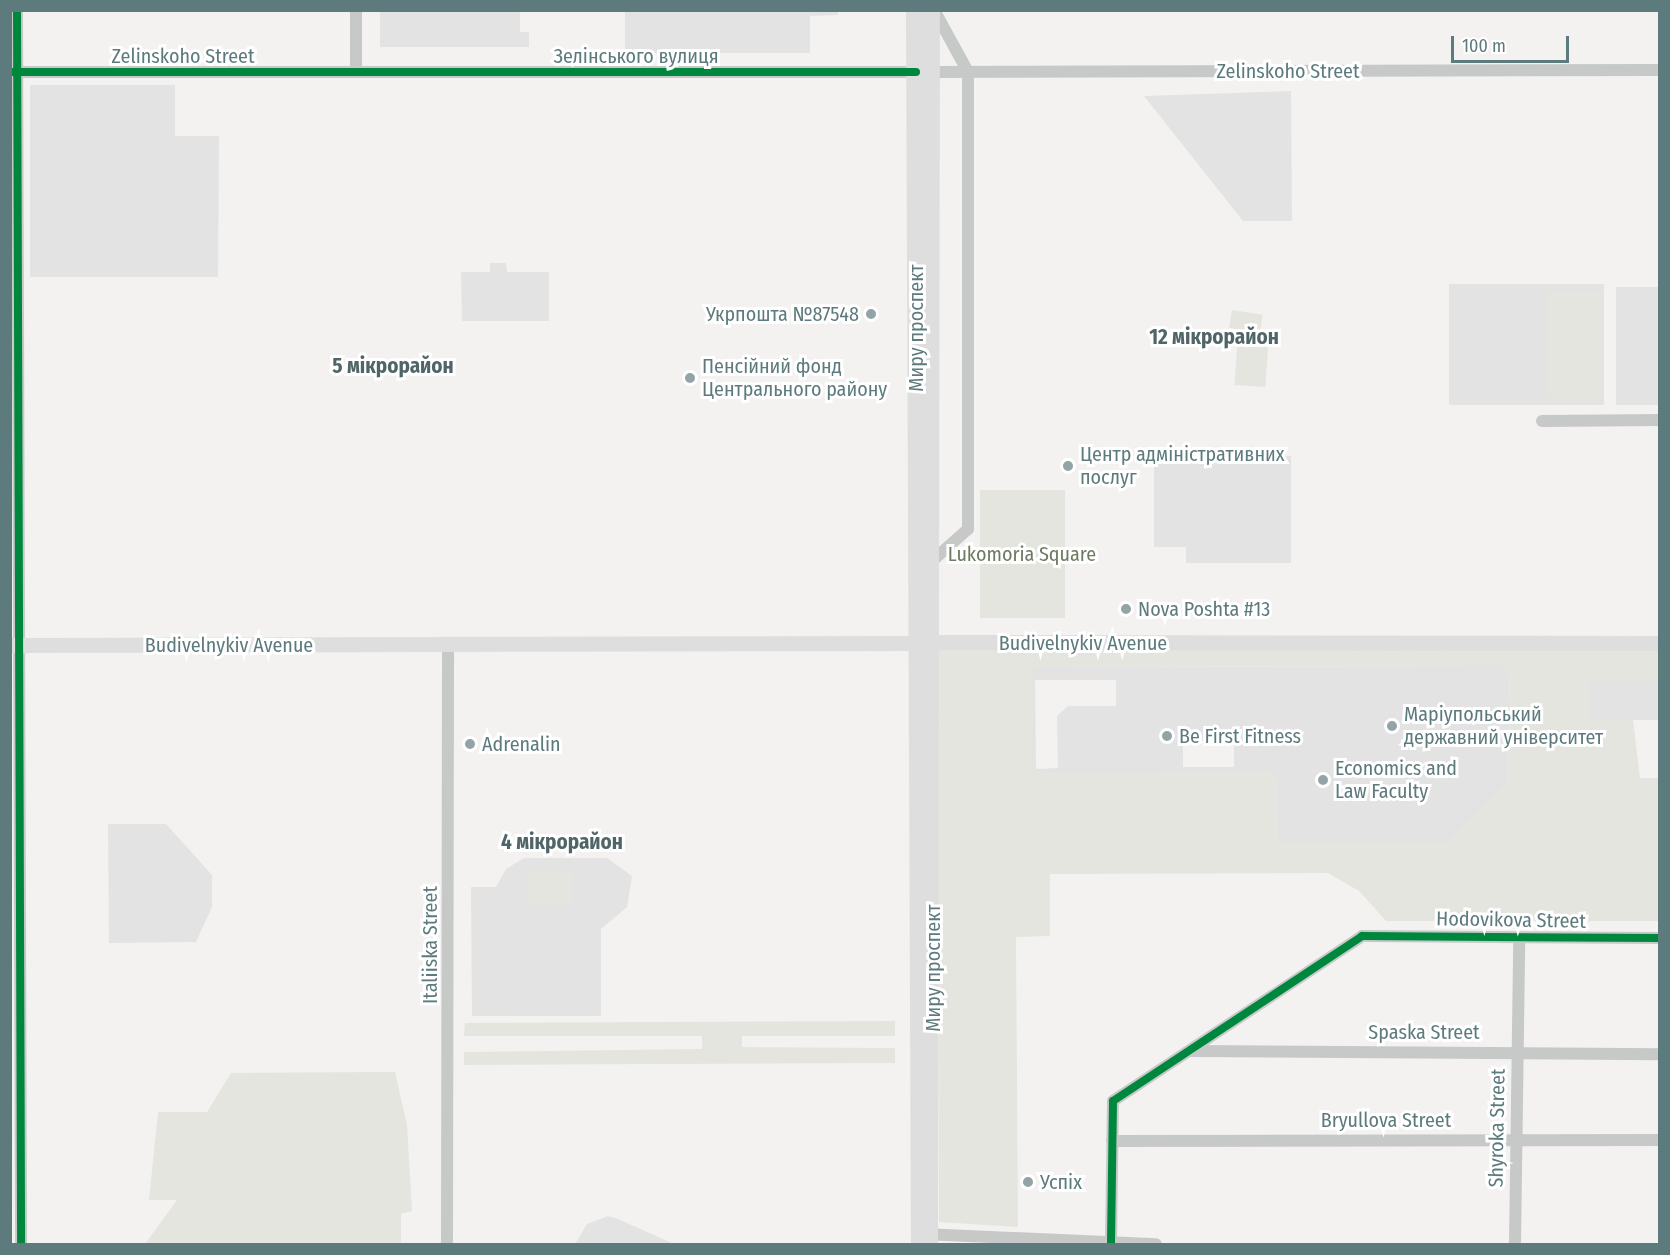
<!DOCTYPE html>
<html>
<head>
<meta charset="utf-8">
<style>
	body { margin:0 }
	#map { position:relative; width:1670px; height:1255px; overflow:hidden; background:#f3f2f1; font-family:"Fira Sans Condensed",sans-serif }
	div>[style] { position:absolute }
	.built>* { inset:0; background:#e2e3e2; transform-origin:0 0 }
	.green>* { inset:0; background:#e3e5de; transform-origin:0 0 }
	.minor>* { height:12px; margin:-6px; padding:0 6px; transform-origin:6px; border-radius:6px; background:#c7c9c9 }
	.major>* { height:15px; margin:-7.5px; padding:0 7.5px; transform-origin:7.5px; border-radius:7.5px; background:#dddedd }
	.highway>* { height:18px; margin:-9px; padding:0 9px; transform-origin:9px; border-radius:9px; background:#dddedd }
	.cycleway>* { height:8px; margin:-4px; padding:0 4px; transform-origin:4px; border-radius:4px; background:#00873e }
	.dots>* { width:16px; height:16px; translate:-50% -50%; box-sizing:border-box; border:3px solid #fff; border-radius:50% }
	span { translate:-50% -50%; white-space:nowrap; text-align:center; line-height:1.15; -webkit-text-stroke:6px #fff; paint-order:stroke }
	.street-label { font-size:20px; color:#5d7a7d }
	.poi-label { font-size:20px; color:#5d7a7d }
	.right { translate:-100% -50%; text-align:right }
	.left { translate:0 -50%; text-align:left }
	.park-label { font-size:20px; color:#6e7a61 }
	.neighbourhood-label { font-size:21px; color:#506567; font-weight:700 }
	.frame { position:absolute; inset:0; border:12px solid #5d7a7d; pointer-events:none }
	.scale { position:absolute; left:1451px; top:36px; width:118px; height:27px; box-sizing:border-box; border:3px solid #5d7a7d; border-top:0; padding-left:8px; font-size:18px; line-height:21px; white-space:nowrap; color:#5d7a7d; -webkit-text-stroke:4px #fff; paint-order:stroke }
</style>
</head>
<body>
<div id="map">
	<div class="built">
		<i style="clip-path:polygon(838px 10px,838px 15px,810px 16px,810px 53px,625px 53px,625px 11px)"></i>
		<i style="clip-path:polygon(380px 11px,520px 11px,520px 32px,529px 32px,529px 47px,380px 47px)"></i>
		<i style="clip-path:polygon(30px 85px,175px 85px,175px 136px,219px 136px,218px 277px,30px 277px)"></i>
		<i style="clip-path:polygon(1291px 91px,1292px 221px,1243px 221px,1144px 96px)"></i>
		<i style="clip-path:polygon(490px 263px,506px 263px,507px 272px,549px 272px,549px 321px,462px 321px,461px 272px,490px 272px)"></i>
		<i style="left:1604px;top:284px;width:121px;height:155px;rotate:90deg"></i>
		<i style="left:1659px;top:287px;width:118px;height:43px;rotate:90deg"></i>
		<i style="clip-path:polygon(1154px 456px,1291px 456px,1291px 563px,1186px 563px,1186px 547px,1154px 547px)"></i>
		<i style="clip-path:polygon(evenodd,1510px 666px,1507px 784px,1448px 843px,1277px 843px,1276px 772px,1032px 772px,1032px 667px,1510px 666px,1035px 680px,1116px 680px,1116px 706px,1068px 706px,1057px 716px,1058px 768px,1036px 769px,1035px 680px,1510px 666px,1183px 741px,1234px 741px,1234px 767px,1183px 767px,1183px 741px)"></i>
		<i style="left:1589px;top:681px;width:70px;height:39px"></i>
		<i style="clip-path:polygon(108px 824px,166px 824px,212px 875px,212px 907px,196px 942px,109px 943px)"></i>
		<i style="clip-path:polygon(524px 858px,607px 858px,632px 876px,627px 907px,601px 929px,601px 1016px,472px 1016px,471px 887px,496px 887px,506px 869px)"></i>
		<i style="clip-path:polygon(608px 1216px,618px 1219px,674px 1244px,575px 1244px,587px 1224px)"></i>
	</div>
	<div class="green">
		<i style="left:1547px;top:292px;width:54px;height:106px"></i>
		<i style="left:1232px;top:310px;width:31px;height:18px;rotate:9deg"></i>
		<i style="left:1238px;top:334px;width:31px;height:51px;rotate:4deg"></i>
		<i style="left:980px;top:490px;width:85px;height:128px"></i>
		<i style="clip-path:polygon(evenodd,937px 647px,1659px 647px,1659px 681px,1589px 681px,1589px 719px,1633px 720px,1640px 778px,1659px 778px,1659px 921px,1386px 921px,1359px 891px,1328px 873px,1050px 874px,1050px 936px,1016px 937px,1018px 1227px,939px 1222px,937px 647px,1510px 666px,1507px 784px,1448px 843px,1277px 843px,1276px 771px,1032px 772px,1032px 667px,1510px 666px)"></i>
		<i style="left:528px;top:871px;width:44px;height:34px"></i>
		<i style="clip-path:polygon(895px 1021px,895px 1036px,742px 1036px,742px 1047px,895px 1048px,895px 1063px,464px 1065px,464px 1052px,702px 1049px,702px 1036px,464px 1036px,465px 1023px)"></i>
		<i style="clip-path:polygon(395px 1072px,407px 1125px,412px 1211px,401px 1214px,401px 1244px,145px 1244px,177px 1200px,149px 1200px,158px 1112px,207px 1112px,231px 1073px)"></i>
	</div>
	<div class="minor">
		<i style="left:17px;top:10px;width:1234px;rotate:89.81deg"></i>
		<i style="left:356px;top:10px;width:62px;rotate:90deg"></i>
		<i style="left:11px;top:72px;width:905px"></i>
		<i style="left:931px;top:72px;width:729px;rotate:-0.16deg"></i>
		<i style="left:1542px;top:421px;width:118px;rotate:-0.5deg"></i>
		<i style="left:932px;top:561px;width:48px;rotate:-41.6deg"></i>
		<i style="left:968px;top:529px;width:457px;rotate:-90deg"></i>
		<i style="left:968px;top:72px;width:71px;rotate:-118.7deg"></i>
		<i style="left:1189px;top:1051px;width:471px;rotate:0.4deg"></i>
		<i style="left:1112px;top:1141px;width:548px;rotate:-0.1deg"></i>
		<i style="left:923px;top:1234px;width:233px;rotate:2.5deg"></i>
		<i style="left:1111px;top:1243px;width:142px;rotate:-89.2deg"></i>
		<i style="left:1113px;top:1101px;width:299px;rotate:-33.5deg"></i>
		<i style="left:1362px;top:936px;width:298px;rotate:0.4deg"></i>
		<i style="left:447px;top:1244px;width:600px;rotate:-89.9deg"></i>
		<i style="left:1515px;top:1244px;width:305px;rotate:-89.2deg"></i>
	</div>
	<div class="major">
		<i style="left:932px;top:642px;width:728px;rotate:0.08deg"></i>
		<i style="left:10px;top:645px;width:906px;rotate:-0.13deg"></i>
	</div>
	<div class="highway">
		<i style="left:915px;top:10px;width:1234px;rotate:89.77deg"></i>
		<i style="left:929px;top:1244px;width:1234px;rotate:-89.91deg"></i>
	</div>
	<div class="cycleway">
		<i style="left:17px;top:10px;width:1234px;rotate:89.81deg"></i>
		<i style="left:10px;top:72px;width:906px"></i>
		<i style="left:1111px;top:1243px;width:142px;rotate:-89.2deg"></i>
		<i style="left:1113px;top:1101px;width:299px;rotate:-33.5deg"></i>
		<i style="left:1362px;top:936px;width:298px;rotate:0.4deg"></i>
	</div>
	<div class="dots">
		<i style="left:871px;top:314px;background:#92a4a6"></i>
		<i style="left:690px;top:378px;background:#92a4a6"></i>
		<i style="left:1068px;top:466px;background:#92a4a6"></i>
		<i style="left:1126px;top:609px;background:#92a4a6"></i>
		<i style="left:1392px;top:726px;background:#92a4a6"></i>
		<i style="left:1167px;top:736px;background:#92a4a6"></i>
		<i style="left:470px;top:744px;background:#92a4a6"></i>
		<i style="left:1323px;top:780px;background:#92a4a6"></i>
		<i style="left:1028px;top:1182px;background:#92a4a6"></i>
	</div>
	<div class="street-label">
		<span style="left:183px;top:56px">Zelinskoho Street</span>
		<span style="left:636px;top:56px">Зелінського вулиця</span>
		<span style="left:1288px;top:71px">Zelinskoho Street</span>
		<span style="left:916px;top:328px;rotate:-90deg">Миру проспект</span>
		<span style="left:1083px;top:643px">Budivelnykiv Avenue</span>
		<span style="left:229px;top:645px">Budivelnykiv Avenue</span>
		<span style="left:1511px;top:920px;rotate:1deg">Hodovikova Street</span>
		<span style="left:430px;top:945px;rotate:-90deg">Italiiska Street</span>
		<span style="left:933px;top:968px;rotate:-90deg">Миру проспект</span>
		<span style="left:1424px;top:1032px">Spaska Street</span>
		<span style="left:1386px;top:1120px">Bryullova Street</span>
		<span style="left:1497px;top:1128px;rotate:-89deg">Shyroka Street</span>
	</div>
	<div class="poi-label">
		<span class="right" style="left:859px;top:314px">Укрпошта №87548</span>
		<span class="left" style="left:702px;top:378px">Пенсійний фонд<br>Центрального району</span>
		<span class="left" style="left:1080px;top:466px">Центр адміністративних<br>послуг</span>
		<span class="left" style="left:1138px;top:609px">Nova Poshta #13</span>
		<span class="left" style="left:1404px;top:726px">Маріупольський<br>державний університет</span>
		<span class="left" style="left:1179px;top:736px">Be First Fitness</span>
		<span class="left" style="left:482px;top:744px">Adrenalin</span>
		<span class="left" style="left:1335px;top:780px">Economics and<br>Law Faculty</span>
		<span class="left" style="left:1040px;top:1182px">Успіх</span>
	</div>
	<div class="park-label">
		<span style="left:1022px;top:554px">Lukomoria Square</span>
	</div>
	<div class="neighbourhood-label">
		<span style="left:1214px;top:337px">12 мікрорайон</span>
		<span style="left:393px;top:366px">5 мікрорайон</span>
		<span style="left:562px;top:842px">4 мікрорайон</span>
	</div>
	<div class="frame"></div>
	<div class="scale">100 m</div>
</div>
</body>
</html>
